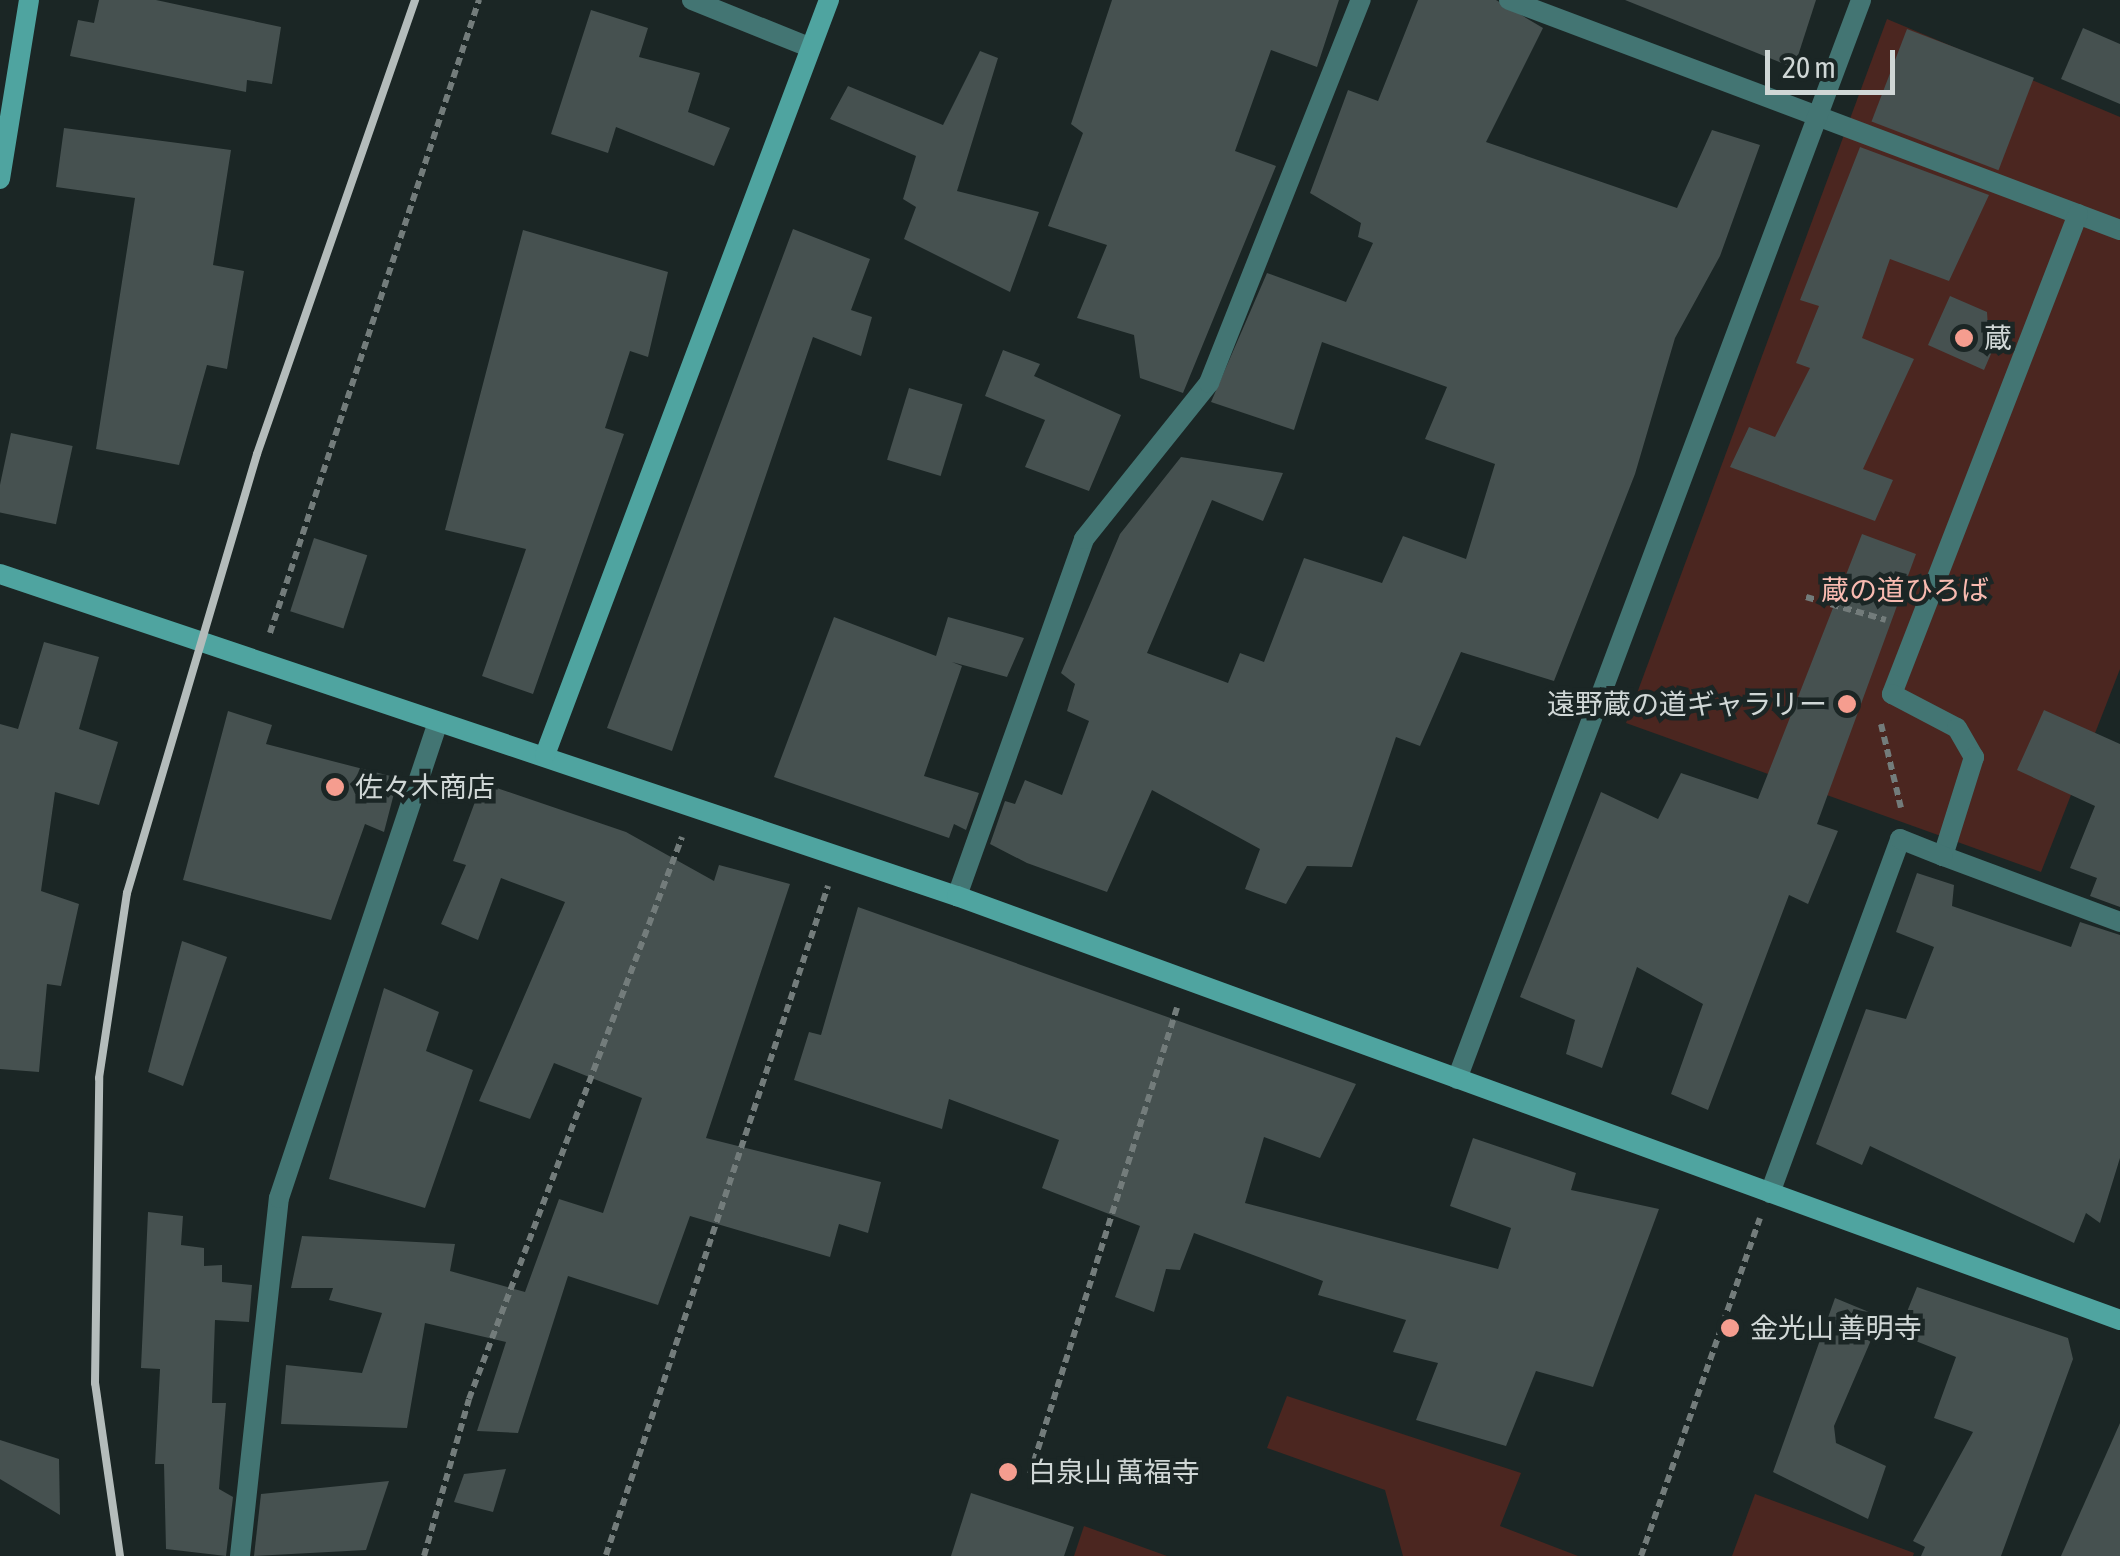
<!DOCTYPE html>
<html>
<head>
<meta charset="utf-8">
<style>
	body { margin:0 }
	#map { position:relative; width:2120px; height:1556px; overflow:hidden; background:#1b2625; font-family:"Asap Condensed","Noto Sans JP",sans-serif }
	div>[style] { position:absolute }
	.green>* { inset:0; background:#4b2620 }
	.building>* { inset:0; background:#465150; transform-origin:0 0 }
	.path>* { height:6px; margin-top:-3px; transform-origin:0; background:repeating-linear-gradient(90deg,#737c7b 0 8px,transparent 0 13px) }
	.lane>* { height:20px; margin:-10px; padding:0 10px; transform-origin:10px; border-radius:10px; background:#437573 }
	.street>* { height:20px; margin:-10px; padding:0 10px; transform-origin:10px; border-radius:10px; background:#437573 }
	.secondary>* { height:20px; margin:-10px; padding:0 10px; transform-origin:10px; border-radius:10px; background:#4fa4a0 }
	.rail>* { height:8px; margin:-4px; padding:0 4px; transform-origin:4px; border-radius:4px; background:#b4bcbb }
	.dots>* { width:28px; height:28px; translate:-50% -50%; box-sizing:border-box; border:5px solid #1b2625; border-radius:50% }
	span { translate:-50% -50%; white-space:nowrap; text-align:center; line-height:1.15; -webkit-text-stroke:9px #1b2625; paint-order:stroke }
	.poi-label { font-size:28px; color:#d0d7d6 }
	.left { translate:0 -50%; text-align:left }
	.right { translate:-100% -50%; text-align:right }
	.park-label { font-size:28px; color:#f8bab0 }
	.scale { position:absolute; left:1765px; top:50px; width:130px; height:45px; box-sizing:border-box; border:5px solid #d0d7d6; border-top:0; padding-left:12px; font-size:30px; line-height:35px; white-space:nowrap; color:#d0d7d6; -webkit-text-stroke:8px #1b2625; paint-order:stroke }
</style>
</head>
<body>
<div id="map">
	<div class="green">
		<i style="clip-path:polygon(1887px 19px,2120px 117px,2120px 669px,2041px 872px,1626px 723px)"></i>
		<i style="clip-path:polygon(1287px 1396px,1521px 1473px,1500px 1526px,1578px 1556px,1403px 1556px,1385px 1490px,1267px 1448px)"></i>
		<i style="clip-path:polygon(1755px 1494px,1914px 1553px,1913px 1556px,1732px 1556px)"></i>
		<i style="clip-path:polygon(1084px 1526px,1167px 1556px,1074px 1556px)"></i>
	</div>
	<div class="building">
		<i style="clip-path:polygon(99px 0,156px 0,281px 27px,272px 84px,247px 80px,246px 92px,70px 56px,78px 20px,94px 23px)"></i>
		<i style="clip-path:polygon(1112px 0,1339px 0,1317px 67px,1271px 50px,1235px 151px,1276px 166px,1183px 393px,1140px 378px,1134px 335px,1077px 318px,1107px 245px,1048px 226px,1083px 133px,1071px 124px)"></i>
		<i style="clip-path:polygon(1418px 0,1496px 0,1543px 28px,1486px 142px,1677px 208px,1712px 130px,1760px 145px,1720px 256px,1675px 338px,1635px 474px,1554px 681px,1461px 652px,1420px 746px,1396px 737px,1352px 867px,1307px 866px,1286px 904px,1245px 889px,1260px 849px,1152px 790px,1107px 892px,1027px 863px,990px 844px,1005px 801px,1015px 804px,1025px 780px,1062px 795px,1089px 721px,1067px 711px,1075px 684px,1061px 673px,1120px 534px,1181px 457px,1283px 473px,1263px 521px,1212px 500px,1147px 653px,1228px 683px,1240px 653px,1264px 662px,1304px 558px,1382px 583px,1403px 536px,1466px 559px,1495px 464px,1425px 439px,1447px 387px,1322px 342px,1294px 430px,1211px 402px,1267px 273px,1346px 302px,1373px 243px,1358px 237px,1361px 223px,1310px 193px,1348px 90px,1378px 101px)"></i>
		<i style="clip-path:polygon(1625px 0,1816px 0,1794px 68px)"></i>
		<i style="clip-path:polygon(591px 10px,648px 28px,639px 57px,700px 73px,688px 112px,730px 128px,714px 166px,616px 127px,608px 153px,551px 134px)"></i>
		<i style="clip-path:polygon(2083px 28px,2120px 44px,2120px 104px,2061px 79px)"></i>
		<i style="left:1907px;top:29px;width:136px;height:99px;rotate:21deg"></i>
		<i style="clip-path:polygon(980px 51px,998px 58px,957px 191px,1039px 212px,1010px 292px,904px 239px,916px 207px,903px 199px,916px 156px,830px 119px,848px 86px,943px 125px)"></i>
		<i style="clip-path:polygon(64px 128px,231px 150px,213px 265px,244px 271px,227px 369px,207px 365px,179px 465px,96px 449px,135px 198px,56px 187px)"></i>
		<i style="clip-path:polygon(1860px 147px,1989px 195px,1949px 281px,1890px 259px,1862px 338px,1914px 359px,1863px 469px,1893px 480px,1875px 521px,1730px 467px,1749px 427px,1775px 437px,1810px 368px,1796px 363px,1819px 306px,1800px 300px)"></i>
		<i style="clip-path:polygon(793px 229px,870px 259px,851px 310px,872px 317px,861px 356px,813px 337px,672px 751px,607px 728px)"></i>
		<i style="clip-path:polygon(523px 230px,668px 272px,648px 357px,630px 351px,605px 428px,624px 434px,533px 694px,482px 676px,526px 549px,445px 530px)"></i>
		<i style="clip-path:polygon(1950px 296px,1987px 312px,1988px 327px,2000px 333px,1984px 370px,1928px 345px)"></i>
		<i style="clip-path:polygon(1003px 350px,1040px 364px,1034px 376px,1121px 415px,1089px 491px,1025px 467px,1045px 420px,985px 396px)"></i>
		<i style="left:909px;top:388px;width:56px;height:75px;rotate:17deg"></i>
		<i style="left:11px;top:433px;width:63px;height:80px;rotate:12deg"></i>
		<i style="clip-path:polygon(1862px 534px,1916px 554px,1817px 824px,1838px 831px,1808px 904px,1789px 895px,1708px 1110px,1671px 1094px,1703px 1004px,1637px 967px,1602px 1068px,1566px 1054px,1575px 1020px,1520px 997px,1601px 792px,1658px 819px,1681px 773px,1758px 799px)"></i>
		<i style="left:314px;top:538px;width:56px;height:77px;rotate:18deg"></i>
		<i style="clip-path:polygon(834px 617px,936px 656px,948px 617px,1024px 638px,1007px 677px,952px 662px,962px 666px,924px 776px,979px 793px,966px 830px,954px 824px,949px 838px,774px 777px)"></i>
		<i style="clip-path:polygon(44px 642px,99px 657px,79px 729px,118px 742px,99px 805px,55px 792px,41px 891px,79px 904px,61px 986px,47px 984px,39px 1072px,0 1069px,0 724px,18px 729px)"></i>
		<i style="clip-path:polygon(2044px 710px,2120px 744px,2120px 907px,2090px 896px,2097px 878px,2070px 868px,2095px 806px,2017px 770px)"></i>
		<i style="clip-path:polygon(228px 711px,272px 725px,266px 744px,398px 778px,384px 832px,365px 824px,331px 920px,183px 880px)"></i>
		<i style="clip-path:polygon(482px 783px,626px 832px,714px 881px,719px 865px,790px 884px,706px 1138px,881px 1182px,868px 1233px,839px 1224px,830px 1257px,690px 1216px,658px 1305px,568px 1276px,518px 1433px,477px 1431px,506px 1342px,425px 1323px,407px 1428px,281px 1424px,286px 1365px,362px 1373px,382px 1313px,329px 1300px,333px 1288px,291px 1288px,302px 1236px,455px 1244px,450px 1271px,525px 1292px,559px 1199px,603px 1213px,642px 1098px,554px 1063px,530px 1119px,479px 1101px,565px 902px,501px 878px,478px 940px,441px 924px,466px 865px,453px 861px)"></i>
		<i style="clip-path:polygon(1917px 873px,1954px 885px,1952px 906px,2071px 947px,2080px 922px,2120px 935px,2120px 1158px,2100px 1223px,2086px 1213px,2074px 1243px,1870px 1146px,1862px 1165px,1816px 1144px,1866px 1009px,1906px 1019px,1934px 947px,1896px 932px)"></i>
		<i style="clip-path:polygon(858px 907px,1356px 1084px,1320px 1158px,1264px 1137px,1245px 1203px,1498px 1269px,1511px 1228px,1450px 1206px,1473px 1138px,1576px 1173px,1571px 1190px,1659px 1209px,1593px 1387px,1536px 1371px,1506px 1446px,1416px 1420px,1438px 1363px,1393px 1352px,1406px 1320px,1318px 1295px,1323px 1281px,1194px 1233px,1180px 1270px,1166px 1269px,1154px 1312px,1115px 1297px,1140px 1226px,1042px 1188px,1059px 1140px,949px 1099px,942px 1129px,794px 1080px,809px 1032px,821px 1035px)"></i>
		<i style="clip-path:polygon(182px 941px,227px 957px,183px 1086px,148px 1072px)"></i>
		<i style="clip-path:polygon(384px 988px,439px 1012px,426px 1051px,473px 1070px,425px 1208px,329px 1179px)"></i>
		<i style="clip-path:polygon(148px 1212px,183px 1216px,181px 1245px,204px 1248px,204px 1266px,222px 1265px,222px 1282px,252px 1285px,249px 1322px,215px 1320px,212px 1403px,226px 1403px,219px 1489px,233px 1497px,226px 1556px,166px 1549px,164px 1464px,155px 1464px,160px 1369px,141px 1368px)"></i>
		<i style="clip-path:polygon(1917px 1287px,2068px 1338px,2073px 1359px,2001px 1556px,1921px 1556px,1925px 1547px,1913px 1541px,1973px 1432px,1934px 1418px,1956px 1357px,1898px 1334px)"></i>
		<i style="clip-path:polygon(1835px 1298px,1881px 1317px,1834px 1426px,1836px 1443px,1886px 1466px,1868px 1519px,1773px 1472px)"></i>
		<i style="clip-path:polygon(2120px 1423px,2120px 1556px,2061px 1556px)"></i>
		<i style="clip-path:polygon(0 1440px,59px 1459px,60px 1515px,0 1479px)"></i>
		<i style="clip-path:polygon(506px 1469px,493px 1512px,454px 1502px,464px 1474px)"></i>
		<i style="clip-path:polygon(389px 1481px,366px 1550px,254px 1556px,261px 1494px)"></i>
		<i style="clip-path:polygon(971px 1493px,1074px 1527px,1064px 1556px,951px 1556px)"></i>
	</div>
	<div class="path">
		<i style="left:1806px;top:597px;width:83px;rotate:16deg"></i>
		<i style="left:270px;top:633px;width:667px;rotate:-71.73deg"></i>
		<i style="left:1881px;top:724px;width:86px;rotate:76.6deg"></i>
		<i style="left:1030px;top:1474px;width:489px;rotate:-72.5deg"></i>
		<i style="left:606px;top:1555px;width:705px;rotate:-71.64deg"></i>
		<i style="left:424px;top:1556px;width:163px;rotate:-74deg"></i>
		<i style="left:469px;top:1399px;width:601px;rotate:-69.24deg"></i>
		<i style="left:1641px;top:1556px;width:358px;rotate:-70.6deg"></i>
	</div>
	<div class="lane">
		<i style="left:692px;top:0;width:126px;rotate:21.9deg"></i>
		<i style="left:957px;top:896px;width:379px;rotate:-70.4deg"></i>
		<i style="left:1084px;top:539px;width:200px;rotate:-51.3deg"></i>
		<i style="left:1209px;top:383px;width:412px;rotate:-68.4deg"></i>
	</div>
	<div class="street">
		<i style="left:1509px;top:0;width:653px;rotate:20.63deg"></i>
		<i style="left:2078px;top:214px;width:515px;rotate:111.18deg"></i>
		<i style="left:1892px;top:694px;width:73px;rotate:27.6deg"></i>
		<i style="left:1957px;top:728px;width:34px;rotate:60deg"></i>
		<i style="left:1974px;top:757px;width:104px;rotate:107.4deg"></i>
		<i style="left:1943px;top:856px;width:189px;rotate:20.4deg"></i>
		<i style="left:1457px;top:1079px;width:1152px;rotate:-69.47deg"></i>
		<i style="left:1770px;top:1193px;width:377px;rotate:-69.8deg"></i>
		<i style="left:1900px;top:839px;width:46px;rotate:21.6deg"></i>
		<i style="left:240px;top:1556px;width:360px;rotate:-83.8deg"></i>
		<i style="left:279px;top:1198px;width:502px;rotate:-71.53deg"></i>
	</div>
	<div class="secondary">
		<i style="left:0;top:179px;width:181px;rotate:-80.8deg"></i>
		<i style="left:0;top:574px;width:1010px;rotate:18.6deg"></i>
		<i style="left:957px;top:896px;width:1238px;rotate:20.03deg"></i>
		<i style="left:545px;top:755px;width:807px;rotate:-69.39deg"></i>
	</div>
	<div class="rail">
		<i style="left:120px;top:1556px;width:175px;rotate:-98.2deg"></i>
		<i style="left:95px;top:1383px;width:305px;rotate:-89.2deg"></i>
		<i style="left:99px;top:1078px;width:187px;rotate:-81.4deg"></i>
		<i style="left:127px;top:893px;width:458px;rotate:-73.5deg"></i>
		<i style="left:257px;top:454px;width:481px;rotate:-70.8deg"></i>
	</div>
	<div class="dots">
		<i style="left:1964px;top:338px;background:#f59d8f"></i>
		<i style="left:1847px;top:704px;background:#f59d8f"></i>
		<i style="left:335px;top:787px;background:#f59d8f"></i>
		<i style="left:1730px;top:1328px;background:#f59d8f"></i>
		<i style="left:1008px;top:1472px;background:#f59d8f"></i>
	</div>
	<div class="poi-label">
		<span class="left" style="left:1984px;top:338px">蔵</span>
		<span class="right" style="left:1827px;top:704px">遠野蔵の道ギャラリー</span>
		<span class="left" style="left:355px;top:787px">佐々木商店</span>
		<span class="left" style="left:1750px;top:1328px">金光山 善明寺</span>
		<span class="left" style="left:1028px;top:1472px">白泉山 萬福寺</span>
	</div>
	<div class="park-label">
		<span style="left:1905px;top:590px">蔵の道ひろば</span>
	</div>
	<div class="scale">20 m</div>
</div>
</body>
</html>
